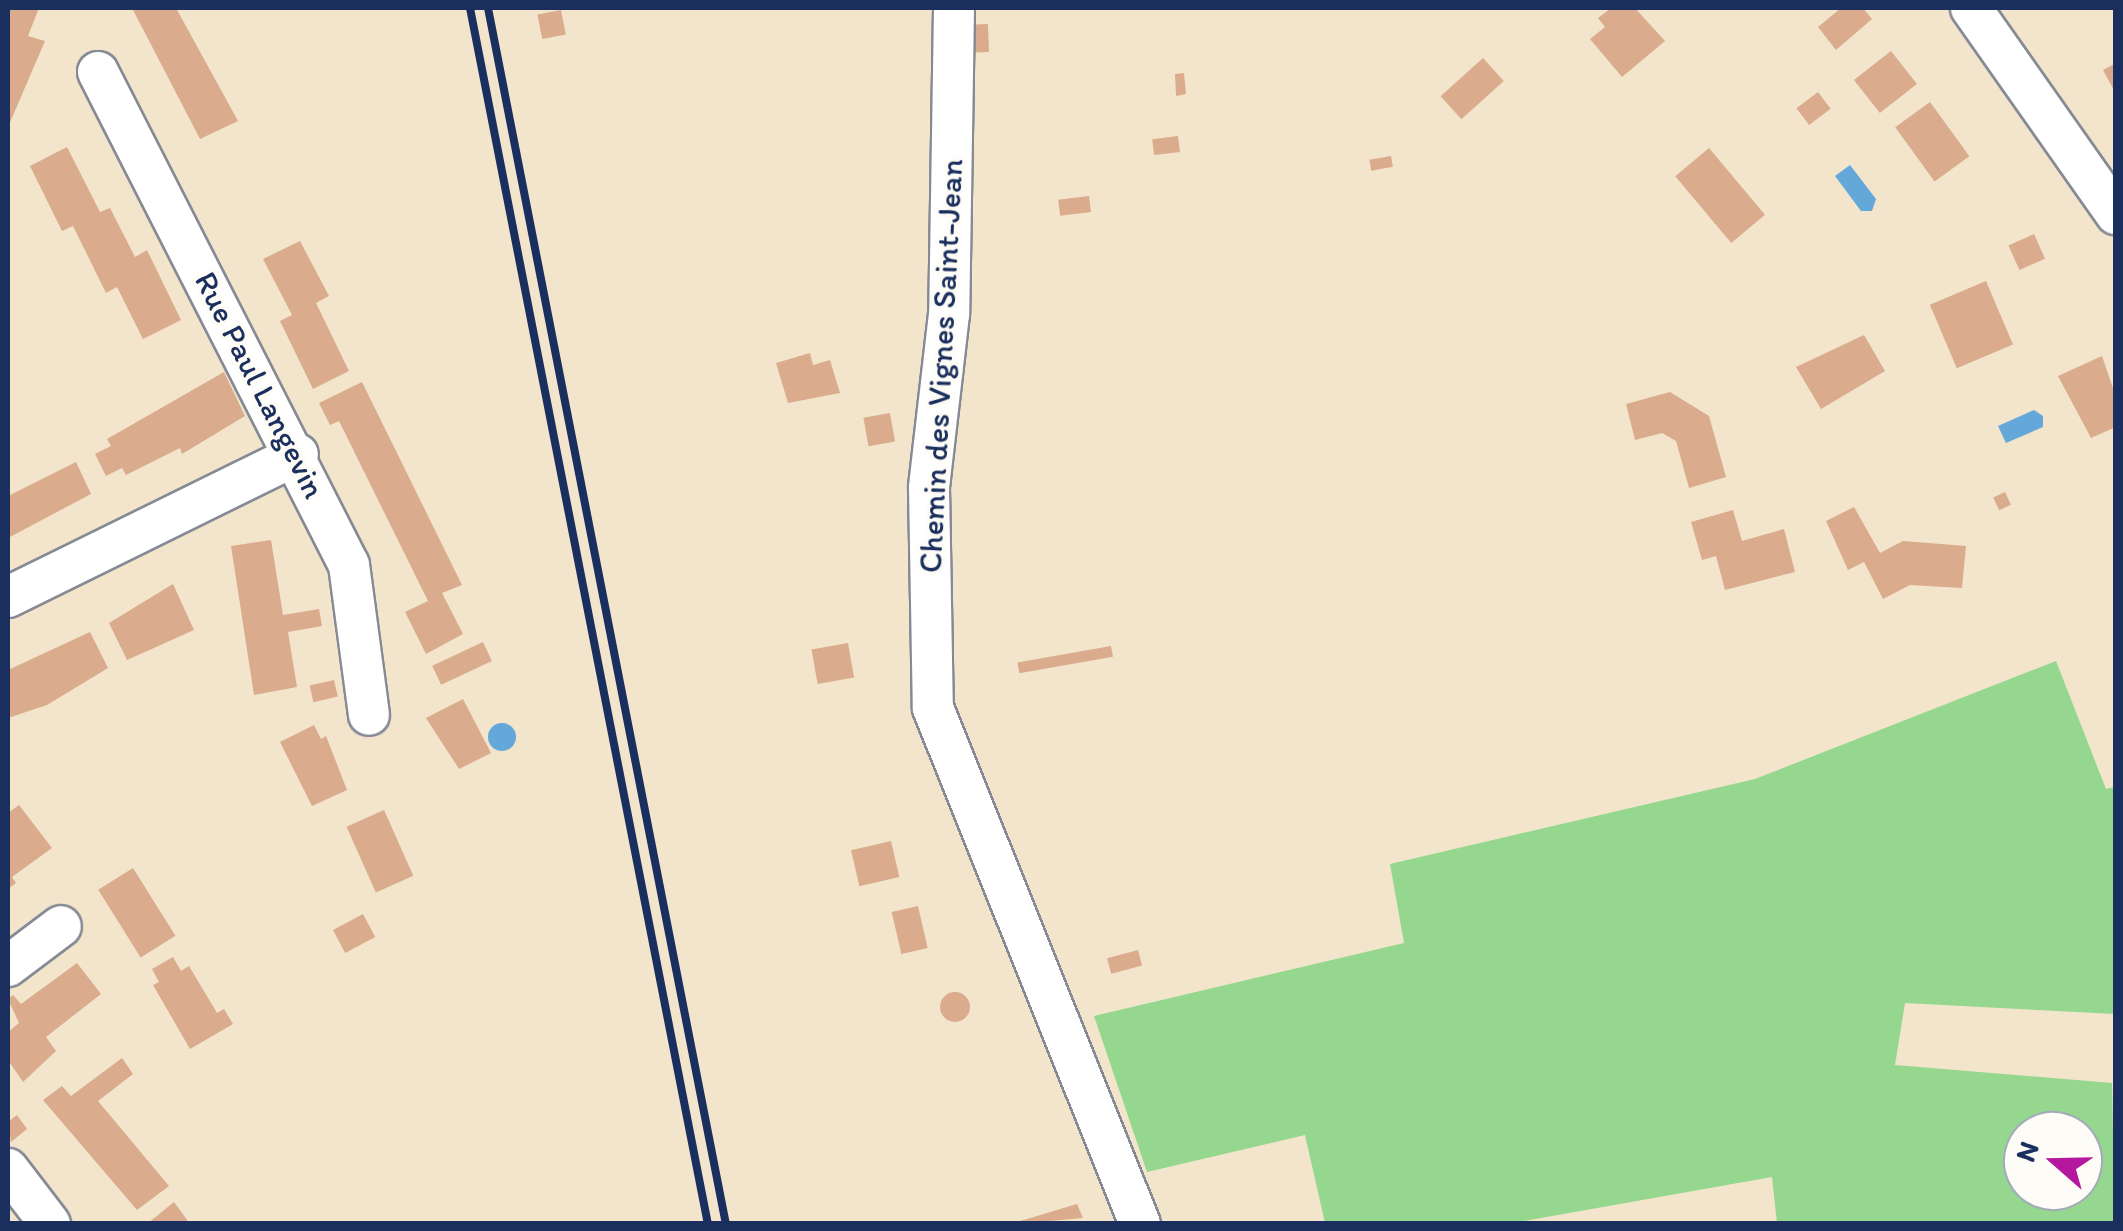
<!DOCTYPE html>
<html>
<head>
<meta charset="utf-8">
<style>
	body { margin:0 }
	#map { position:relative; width:2123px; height:1231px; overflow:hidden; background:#f2e5cb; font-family:Itim,sans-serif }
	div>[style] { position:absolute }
	.green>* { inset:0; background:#95d78e }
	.water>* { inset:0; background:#63a8d9 }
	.round { border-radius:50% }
	.building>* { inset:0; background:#daab8d; transform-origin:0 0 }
	.roads { filter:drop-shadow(2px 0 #868a94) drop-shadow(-2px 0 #868a94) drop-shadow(0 2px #868a94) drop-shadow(0 -2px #868a94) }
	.minor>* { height:40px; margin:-20px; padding:0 20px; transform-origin:20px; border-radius:20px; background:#fff }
	.rail>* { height:8px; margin:-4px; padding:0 4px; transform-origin:4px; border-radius:4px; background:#1b2f5e }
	span { translate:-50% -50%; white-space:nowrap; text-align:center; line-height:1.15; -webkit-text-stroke:8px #fdfcf7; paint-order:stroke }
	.street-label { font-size:32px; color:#1b2f5e }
	.frame { position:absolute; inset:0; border:10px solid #1b2f5e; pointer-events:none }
	.north { position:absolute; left:2003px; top:1111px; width:100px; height:100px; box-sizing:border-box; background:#fdfcf7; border:2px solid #a3aaba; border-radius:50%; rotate:290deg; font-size:28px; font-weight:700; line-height:40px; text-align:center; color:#1b2f5e }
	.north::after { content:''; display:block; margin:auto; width:35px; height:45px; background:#b5179e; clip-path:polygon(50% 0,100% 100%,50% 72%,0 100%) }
</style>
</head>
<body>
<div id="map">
	<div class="green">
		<i style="clip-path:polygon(evenodd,2056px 661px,2106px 789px,2115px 787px,2115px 1014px,1905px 1003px,1895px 1065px,2112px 1083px,2115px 1223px,1777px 1223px,1772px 1177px,1512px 1223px,1325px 1223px,1305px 1135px,1147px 1172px,1094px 1016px,1404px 943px,1390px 864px,1755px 779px,2056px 661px,2023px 1131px,2083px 1131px,2083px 1191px,2023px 1191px,2023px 1131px)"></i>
	</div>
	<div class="water">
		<i style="clip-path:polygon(1850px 165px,1876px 199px,1872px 211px,1861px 211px,1835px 176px)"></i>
		<i style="clip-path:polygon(2034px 410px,2043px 416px,2043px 427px,2006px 443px,1998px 426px)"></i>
		<i class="round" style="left:488px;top:723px;width:28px;height:28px"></i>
	</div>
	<div class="building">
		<i style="clip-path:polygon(8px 8px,39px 8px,28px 36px,45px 41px,8px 127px)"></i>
		<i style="clip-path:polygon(132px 8px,176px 8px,238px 121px,200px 139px)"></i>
		<i style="clip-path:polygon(1611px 8px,1635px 8px,1665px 41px,1622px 77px,1590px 39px,1605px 27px,1598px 18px)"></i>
		<i style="clip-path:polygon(1841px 8px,1863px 8px,1872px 19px,1836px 50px,1818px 27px)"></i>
		<i style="left:561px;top:10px;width:25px;height:24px;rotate:79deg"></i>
		<i style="left:988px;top:24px;width:28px;height:14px;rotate:88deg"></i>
		<i style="left:1891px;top:51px;width:42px;height:47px;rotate:52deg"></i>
		<i style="left:1483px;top:58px;width:31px;height:57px;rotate:48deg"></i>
		<i style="clip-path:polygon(2116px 63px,2116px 94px,2103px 70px)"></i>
		<i style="clip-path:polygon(1184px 73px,1186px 94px,1176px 96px,1175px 74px)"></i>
		<i style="left:1818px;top:92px;width:21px;height:27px;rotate:53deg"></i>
		<i style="left:1930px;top:102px;width:67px;height:43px;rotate:54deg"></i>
		<i style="left:1178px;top:136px;width:16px;height:26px;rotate:83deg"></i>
		<i style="clip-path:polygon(67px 147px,100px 212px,110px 208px,135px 257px,147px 250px,181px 320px,143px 339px,117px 287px,106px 293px,73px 226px,62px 231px,30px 166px)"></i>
		<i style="left:1709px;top:148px;width:87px;height:44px;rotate:50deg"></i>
		<i style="left:1391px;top:156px;width:11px;height:22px;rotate:80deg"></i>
		<i style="left:1089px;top:196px;width:16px;height:31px;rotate:83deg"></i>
		<i style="left:2034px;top:234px;width:27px;height:28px;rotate:66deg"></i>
		<i style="clip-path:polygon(300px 241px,329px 296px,316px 303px,349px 371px,313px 389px,280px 321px,292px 315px,263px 259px)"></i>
		<i style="left:1986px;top:281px;width:69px;height:61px;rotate:67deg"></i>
		<i style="clip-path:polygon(1864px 335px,1885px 371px,1821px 409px,1796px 367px)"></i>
		<i style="clip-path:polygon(810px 353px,813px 365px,830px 360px,840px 393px,788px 403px,776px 363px)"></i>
		<i style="clip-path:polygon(2102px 356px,2116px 397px,2116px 427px,2091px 438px,2058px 376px)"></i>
		<i style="clip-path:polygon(224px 372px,245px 416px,182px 454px,180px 448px,126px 475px,122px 468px,106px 476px,95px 454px,111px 446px,107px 439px)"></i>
		<i style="clip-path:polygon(362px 382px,462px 585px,442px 593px,463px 634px,426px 654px,405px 612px,428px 601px,339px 421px,330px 425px,319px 403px)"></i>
		<i style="clip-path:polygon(1670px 392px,1709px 416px,1726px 477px,1689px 488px,1676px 441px,1662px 433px,1635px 440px,1626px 404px)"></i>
		<i style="left:890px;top:413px;width:29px;height:27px;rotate:80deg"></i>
		<i style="clip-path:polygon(76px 462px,91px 494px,8px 538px,8px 496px)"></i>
		<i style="left:2005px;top:492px;width:14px;height:13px;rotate:65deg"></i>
		<i style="clip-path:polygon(1854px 507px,1880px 553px,1903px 541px,1966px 546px,1962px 588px,1910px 585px,1883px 599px,1864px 562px,1848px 570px,1826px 521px)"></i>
		<i style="clip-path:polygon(1733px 510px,1742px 541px,1784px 529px,1795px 572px,1725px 590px,1716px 556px,1702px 560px,1691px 522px)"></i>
		<i style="clip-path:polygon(271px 540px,283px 615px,319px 609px,322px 626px,288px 632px,297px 687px,254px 695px,231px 546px)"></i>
		<i style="clip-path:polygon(173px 584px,194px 630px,127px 660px,109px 623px)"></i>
		<i style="clip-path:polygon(90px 632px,108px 668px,47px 705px,8px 718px,8px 670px)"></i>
		<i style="left:483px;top:642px;width:21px;height:56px;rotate:65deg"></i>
		<i style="left:848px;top:643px;width:35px;height:37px;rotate:80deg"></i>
		<i style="left:1111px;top:646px;width:11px;height:95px;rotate:80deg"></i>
		<i style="left:334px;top:680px;width:17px;height:25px;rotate:77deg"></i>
		<i style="clip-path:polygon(463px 699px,491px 753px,459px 769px,426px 718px)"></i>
		<i style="clip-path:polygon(314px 725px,321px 739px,326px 736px,347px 790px,312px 806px,280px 742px)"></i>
		<i style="clip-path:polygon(19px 805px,52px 848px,12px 877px,16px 883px,8px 889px,8px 813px)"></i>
		<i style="left:384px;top:810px;width:72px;height:41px;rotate:66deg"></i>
		<i style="left:891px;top:841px;width:37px;height:41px;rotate:77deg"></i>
		<i style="left:133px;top:868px;width:80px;height:41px;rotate:58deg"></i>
		<i style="left:918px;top:906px;width:43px;height:27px;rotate:77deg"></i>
		<i style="left:363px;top:914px;width:26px;height:34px;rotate:62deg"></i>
		<i style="left:1138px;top:950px;width:16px;height:32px;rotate:75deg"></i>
		<i style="clip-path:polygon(173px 957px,181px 971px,189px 966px,217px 1013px,224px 1009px,233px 1024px,190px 1049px,153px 985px,159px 982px,152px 969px)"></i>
		<i style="clip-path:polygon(77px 963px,101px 994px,46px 1037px,56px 1051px,23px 1082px,8px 1060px,8px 1032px,19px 1023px,8px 999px,13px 995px,21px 1004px)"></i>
		<i class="round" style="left:940px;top:992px;width:30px;height:30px"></i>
		<i style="clip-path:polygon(122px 1058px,133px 1074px,98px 1101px,169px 1186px,137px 1210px,43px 1100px,62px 1086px,71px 1096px)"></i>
		<i style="clip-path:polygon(17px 1115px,27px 1129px,11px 1142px,8px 1122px)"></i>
		<i style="clip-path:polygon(174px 1202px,190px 1224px,147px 1224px)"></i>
		<i style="clip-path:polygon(1077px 1204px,1083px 1218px,1017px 1224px,1017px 1222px)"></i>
	</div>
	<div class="roads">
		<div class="minor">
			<i style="left:954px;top:8px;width:306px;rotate:90.9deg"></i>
			<i style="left:949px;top:314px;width:175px;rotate:96.6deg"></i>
			<i style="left:929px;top:488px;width:220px;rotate:89deg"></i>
			<i style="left:933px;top:708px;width:556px;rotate:68.14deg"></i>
			<i style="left:1971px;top:8px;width:252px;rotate:54.9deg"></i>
			<i style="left:98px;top:72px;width:553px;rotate:63.02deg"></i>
			<i style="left:349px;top:565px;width:151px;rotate:82.4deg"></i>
			<i style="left:8px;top:597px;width:323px;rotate:-26.2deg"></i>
			<i style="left:8px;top:966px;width:66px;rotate:-37deg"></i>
			<i style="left:8px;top:1169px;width:69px;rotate:52.6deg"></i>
		</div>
	</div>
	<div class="rail">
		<i style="left:470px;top:8px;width:1239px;rotate:78.93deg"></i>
		<i style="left:488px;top:8px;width:1239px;rotate:78.93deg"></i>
	</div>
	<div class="street-label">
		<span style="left:941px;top:366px;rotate:-87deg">Chemin des Vignes Saint-Jean</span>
		<span style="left:260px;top:385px;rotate:63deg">Rue Paul Langevin</span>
	</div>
	<div class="frame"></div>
	<div class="north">N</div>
</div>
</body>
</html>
